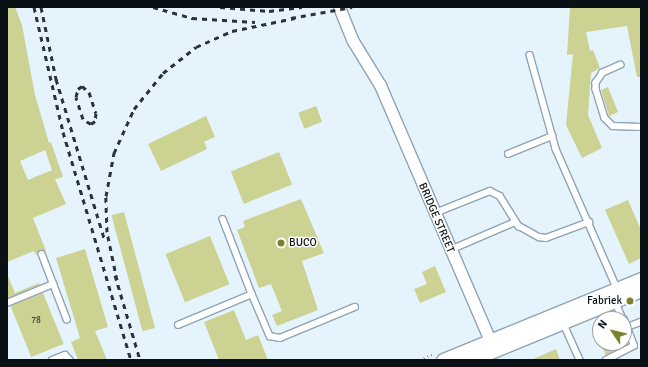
<!DOCTYPE html>
<html>
<head>
<meta charset="utf-8">
<style>
	body { margin:0 }
	#map { position:relative; width:648px; height:367px; overflow:hidden; background:#e5f3fd; font-family:Signika,sans-serif }
	div>[style] { position:absolute }
	.building>* { inset:0; background:#ccd291; transform-origin:0 0 }
	.path>* { height:2px; margin-top:-1px; transform-origin:0; background:repeating-linear-gradient(90deg,#7b868e 0 1px,transparent 0 4px) }
	.roads { filter:drop-shadow(1px 0 #8ea3b4) drop-shadow(-1px 0 #8ea3b4) drop-shadow(0 1px #8ea3b4) drop-shadow(0 -1px #8ea3b4) }
	.service>* { height:5.5px; margin:-2.75px; padding:0 2.75px; transform-origin:2.75px; border-radius:2.75px; background:#fff }
	.minor>* { height:11px; margin:-5.5px; padding:0 5.5px; transform-origin:5.5px; border-radius:5.5px; background:#fff }
	.tertiary>* { height:13px; margin:-6.5px; padding:0 6.5px; transform-origin:6.5px; border-radius:6.5px; background:#fff }
	.rail>* { height:3px; margin-top:-1.5px; transform-origin:0; background:repeating-linear-gradient(90deg,#2a333a 0 5px,transparent 0 10px) }
	.dots>* { width:11px; height:11px; translate:-50% -50%; box-sizing:border-box; border:2px solid #fff; border-radius:50% }
	span { translate:-50% -50%; white-space:nowrap; text-align:center; line-height:1.15; -webkit-text-stroke:3px #fff; paint-order:stroke }
	.number-label { font-size:9px; color:#3a4136 }
	.number-label span { -webkit-text-stroke-width:0 }
	.street-label { font-size:11px; color:#091117 }
	.poi-label { font-size:11px; color:#091117 }
	.left { translate:0 -50%; text-align:left }
	.right { translate:-100% -50%; text-align:right }
	.frame { position:absolute; inset:0; border:8px solid #091117; pointer-events:none }
	.north { position:absolute; left:592px; top:311px; width:40px; height:40px; box-sizing:border-box; background:#fff; border:1px solid #9da0a2; border-radius:50%; rotate:305deg; font-size:11px; font-weight:700; line-height:16px; text-align:center; color:#091117 }
	.north::after { content:''; display:block; margin:auto; width:14px; height:18px; background:#7c812c; clip-path:polygon(50% 0,100% 100%,50% 72%,0 100%) }
</style>
</head>
<body>
<div id="map">
	<div class="building">
		<i style="clip-path:polygon(evenodd,7px 7px,15px 7px,22px 25px,35px 95px,49px 143px,51px 142px,63px 177px,55px 179px,66px 204px,33px 218px,46px 251px,40px 250px,36px 255px,34px 251px,7px 262px,7px 7px,45px 150px,52px 170px,28px 180px,20px 161px,45px 150px)"></i>
		<i style="clip-path:polygon(570px 7px,641px 7px,641px 77px,637px 77px,627px 26px,586px 32px,590px 51px,593px 50px,600px 68px,591px 73px,588px 115px,602px 148px,582px 158px,566px 125px,573px 54px,567px 55px)"></i>
		<i style="clip-path:polygon(608px 87px,618px 112px,609px 116px,601px 90px)"></i>
		<i style="left:316px;top:106px;width:17px;height:19px;rotate:69deg"></i>
		<i style="clip-path:polygon(206px 116px,215px 137px,204px 142px,207px 149px,161px 171px,148px 144px)"></i>
		<i style="left:279px;top:152px;width:35px;height:52px;rotate:68deg"></i>
		<i style="clip-path:polygon(301px 199px,324px 253px,302px 261px,318px 310px,277px 326px,272px 315px,282px 311px,271px 284px,259px 288px,237px 230px,245px 227px,243px 221px)"></i>
		<i style="clip-path:polygon(628px 200px,641px 230px,641px 258px,629px 264px,605px 210px)"></i>
		<i style="left:124px;top:212px;width:120px;height:13px;rotate:75deg"></i>
		<i style="left:210px;top:236px;width:52px;height:48px;rotate:68deg"></i>
		<i style="clip-path:polygon(85px 249px,108px 327px,95px 331px,107px 360px,78px 360px,71px 342px,80px 338px,56px 258px)"></i>
		<i style="clip-path:polygon(435px 266px,446px 292px,420px 303px,414px 289px,427px 284px,422px 272px)"></i>
		<i style="clip-path:polygon(7px 274px,15px 293px,39px 283px,40px 285px,8px 298px)"></i>
		<i style="left:43px;top:293px;width:55px;height:35px;rotate:68deg"></i>
		<i style="clip-path:polygon(234px 310px,246px 340px,258px 335px,268px 360px,219px 360px,204px 322px)"></i>
		<i style="clip-path:polygon(600px 343px,622px 343px,624px 346px,606px 355px)"></i>
		<i style="clip-path:polygon(556px 349px,560px 360px,531px 360px)"></i>
	</div>
	<div class="path">
		<i style="left:420px;top:360px;width:13px;rotate:-23deg"></i>
	</div>
	<div class="roads">
		<div class="service">
			<i style="left:530px;top:55px;width:98px;rotate:74.5deg"></i>
			<i style="left:556px;top:149px;width:152px;rotate:66.3deg"></i>
			<i style="left:621px;top:65px;width:20px;rotate:156deg"></i>
			<i style="left:603px;top:73px;width:12px;rotate:125deg"></i>
			<i style="left:596px;top:83px;width:6px;rotate:90deg"></i>
			<i style="left:596px;top:89px;width:30px;rotate:73deg"></i>
			<i style="left:605px;top:118px;width:11px;rotate:45deg"></i>
			<i style="left:613px;top:126px;width:28px;rotate:2deg"></i>
			<i style="left:508px;top:154px;width:48px;rotate:-22.2deg"></i>
			<i style="left:435px;top:213px;width:59px;rotate:-21.8deg"></i>
			<i style="left:490px;top:191px;width:11px;rotate:27deg"></i>
			<i style="left:500px;top:196px;width:36px;rotate:58deg"></i>
			<i style="left:519px;top:226px;width:23px;rotate:29deg"></i>
			<i style="left:539px;top:237px;width:7px;rotate:8deg"></i>
			<i style="left:546px;top:238px;width:46px;rotate:-20.4deg"></i>
			<i style="left:223px;top:219px;width:80px;rotate:68.9deg"></i>
			<i style="left:450px;top:250px;width:71px;rotate:-23.3deg"></i>
			<i style="left:42px;top:254px;width:70px;rotate:69deg"></i>
			<i style="left:615px;top:301px;width:20px;rotate:66deg"></i>
			<i style="left:7px;top:303px;width:50px;rotate:-22.4deg"></i>
			<i style="left:563px;top:322px;width:42px;rotate:65.9deg"></i>
			<i style="left:178px;top:325px;width:80px;rotate:-22.7deg"></i>
			<i style="left:252px;top:294px;width:46px;rotate:66.8deg"></i>
			<i style="left:270px;top:336px;width:10px;rotate:11deg"></i>
			<i style="left:280px;top:338px;width:81px;rotate:-22.5deg"></i>
			<i style="left:627px;top:327px;width:15px;rotate:-20deg"></i>
			<i style="left:52px;top:360px;width:14px;rotate:-21deg"></i>
			<i style="left:65px;top:355px;width:7px;rotate:45deg"></i>
			<i style="left:606px;top:360px;width:31px;rotate:-27deg"></i>
			<i style="left:634px;top:346px;width:28px;rotate:-111deg"></i>
		</div>
		<div class="minor">
			<i style="left:339px;top:7px;width:37px;rotate:68deg"></i>
			<i style="left:353px;top:41px;width:52px;rotate:58.5deg"></i>
			<i style="left:380px;top:85px;width:286px;rotate:66.7deg"></i>
		</div>
		<div class="tertiary">
			<i style="left:443px;top:360px;width:214px;rotate:-22.2deg"></i>
			<i style="left:471px;top:360px;width:184px;rotate:-22.4deg"></i>
		</div>
	</div>
	<div class="rail">
		<i style="left:34px;top:7px;width:128px;rotate:76.9deg"></i>
		<i style="left:63px;top:132px;width:238px;rotate:73.4deg"></i>
		<i style="left:41px;top:7px;width:74px;rotate:78.2deg"></i>
		<i style="left:56px;top:79px;width:166px;rotate:73.2deg"></i>
		<i style="left:153px;top:7px;width:41px;rotate:15.8deg"></i>
		<i style="left:192px;top:18px;width:63px;rotate:3.6deg"></i>
		<i style="left:220px;top:7px;width:49px;rotate:4.7deg"></i>
		<i style="left:269px;top:11px;width:33px;rotate:-7deg"></i>
		<i style="left:291px;top:18px;width:62px;rotate:-10.2deg"></i>
		<i style="left:82px;top:86px;width:9px;rotate:41deg"></i>
		<i style="left:89px;top:92px;width:22px;rotate:72deg"></i>
		<i style="left:96px;top:113px;width:8px;rotate:97deg"></i>
		<i style="left:95px;top:121px;width:5px;rotate:143deg"></i>
		<i style="left:91px;top:124px;width:9px;rotate:-148deg"></i>
		<i style="left:83px;top:119px;width:23px;rotate:-108deg"></i>
		<i style="left:76px;top:97px;width:8px;rotate:-76deg"></i>
		<i style="left:78px;top:89px;width:5px;rotate:-37deg"></i>
		<i style="left:115px;top:275px;width:89px;rotate:73.6deg"></i>
		<i style="left:117px;top:280px;width:49px;rotate:-101.8deg"></i>
		<i style="left:107px;top:232px;width:36px;rotate:-92deg"></i>
		<i style="left:106px;top:196px;width:44px;rotate:-79.5deg"></i>
		<i style="left:114px;top:153px;width:48px;rotate:-65.6deg"></i>
		<i style="left:134px;top:109px;width:46px;rotate:-51.1deg"></i>
		<i style="left:163px;top:73px;width:42px;rotate:-38.2deg"></i>
		<i style="left:196px;top:47px;width:39px;rotate:-24deg"></i>
		<i style="left:232px;top:31px;width:64px;rotate:-11.7deg"></i>
	</div>
	<div class="dots">
		<i style="left:281px;top:243px;background:#7c812c"></i>
		<i style="left:630px;top:301px;background:#7c812c"></i>
	</div>
	<div class="number-label">
		<span style="left:36px;top:321px">78</span>
	</div>
	<div class="street-label">
		<span style="left:436px;top:218px;rotate:67deg">BRIDGE STREET</span>
	</div>
	<div class="poi-label">
		<span class="left" style="left:289px;top:243px">BUCO</span>
		<span class="right" style="left:622px;top:301px">Fabriek</span>
	</div>
	<div class="frame"></div>
	<div class="north">N</div>
</div>
</body>
</html>
